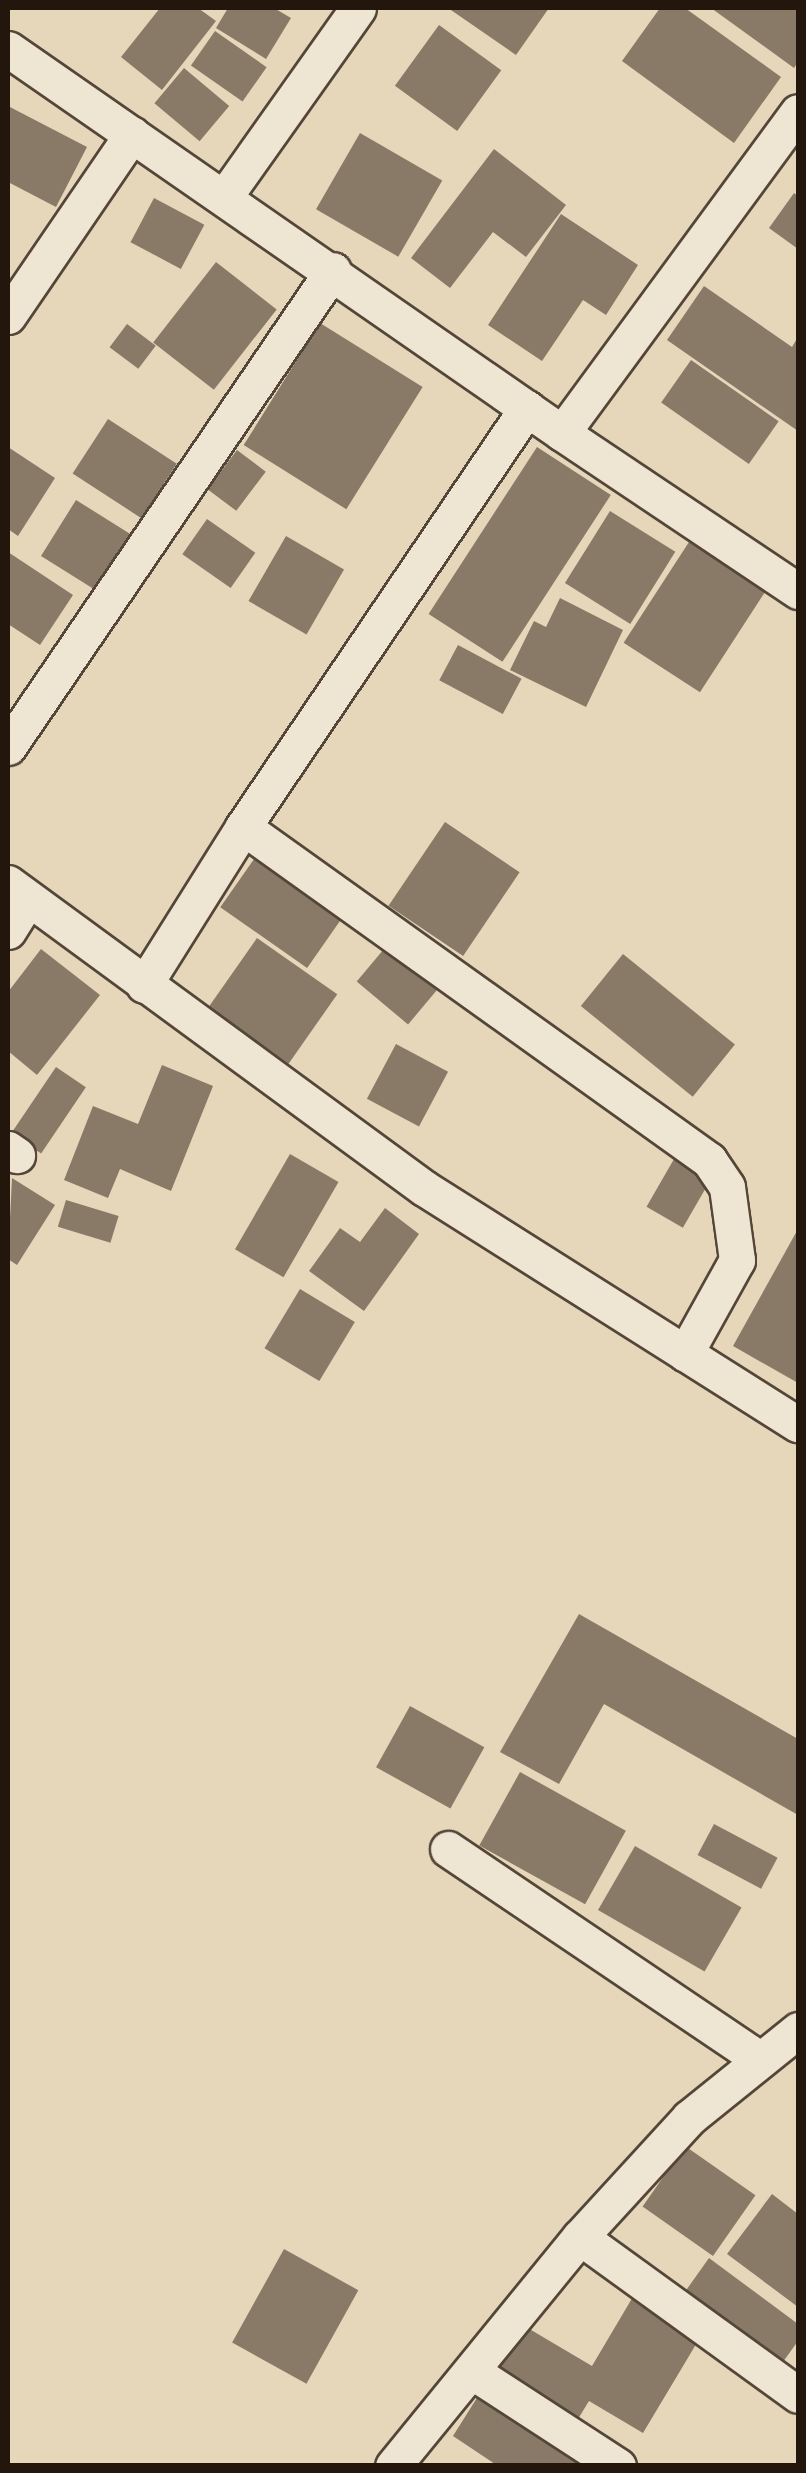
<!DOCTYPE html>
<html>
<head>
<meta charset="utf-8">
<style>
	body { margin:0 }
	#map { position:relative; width:806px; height:2473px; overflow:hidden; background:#e6d7bb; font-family:"Sorts Mill Goudy",serif }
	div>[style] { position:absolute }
	.building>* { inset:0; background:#887a67; transform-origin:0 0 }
	.roads { filter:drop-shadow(2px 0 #544638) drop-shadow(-2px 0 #544638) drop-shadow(0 2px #544638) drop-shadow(0 -2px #544638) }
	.street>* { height:35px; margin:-17.5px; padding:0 17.5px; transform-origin:17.5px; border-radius:17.5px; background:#efe5d3 }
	span { translate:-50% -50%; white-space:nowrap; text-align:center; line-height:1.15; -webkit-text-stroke:10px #efe5d3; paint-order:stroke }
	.frame { position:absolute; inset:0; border:10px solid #23160d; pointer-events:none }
</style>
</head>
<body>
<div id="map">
	<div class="building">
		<i style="clip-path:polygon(160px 8px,198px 8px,216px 21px,162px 90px,121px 57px)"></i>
		<i style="clip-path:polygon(228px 8px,274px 8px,291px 18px,266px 59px,216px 28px)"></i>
		<i style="clip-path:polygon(448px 8px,549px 8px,516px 55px)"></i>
		<i style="clip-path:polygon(660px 8px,685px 8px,781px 77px,734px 143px,622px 61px)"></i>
		<i style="clip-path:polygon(711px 8px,798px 8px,798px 62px,794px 68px)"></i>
		<i style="left:439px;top:25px;width:77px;height:75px;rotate:36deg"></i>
		<i style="left:215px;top:31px;width:63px;height:42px;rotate:35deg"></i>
		<i style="left:184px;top:68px;width:59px;height:46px;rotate:40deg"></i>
		<i style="clip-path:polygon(8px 106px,87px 147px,56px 207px,8px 182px)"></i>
		<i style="left:360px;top:133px;width:95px;height:88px;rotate:30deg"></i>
		<i style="clip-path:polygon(494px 149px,566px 205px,526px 257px,493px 232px,450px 288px,411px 258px)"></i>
		<i style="clip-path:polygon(794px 193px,798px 196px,798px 249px,769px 228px)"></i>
		<i style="left:154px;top:198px;width:57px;height:50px;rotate:28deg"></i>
		<i style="clip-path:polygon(561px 214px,638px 265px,606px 315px,583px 300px,542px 361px,488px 325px)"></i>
		<i style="left:216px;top:262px;width:77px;height:102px;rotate:38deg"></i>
		<i style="clip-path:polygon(704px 286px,792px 347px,798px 337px,798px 431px,667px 340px)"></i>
		<i style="left:320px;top:323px;width:121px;height:144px;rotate:32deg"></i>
		<i style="left:127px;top:324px;width:36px;height:29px;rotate:37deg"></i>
		<i style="left:691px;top:360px;width:107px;height:52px;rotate:35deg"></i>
		<i style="left:108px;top:419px;width:82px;height:65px;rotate:33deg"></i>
		<i style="clip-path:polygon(8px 447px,55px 478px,18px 536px,8px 529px)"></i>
		<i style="left:537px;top:447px;width:88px;height:199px;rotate:33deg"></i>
		<i style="left:237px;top:450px;width:36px;height:49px;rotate:37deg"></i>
		<i style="left:76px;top:500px;width:65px;height:66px;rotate:32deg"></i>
		<i style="left:610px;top:511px;width:77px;height:85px;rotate:32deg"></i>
		<i style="left:207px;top:519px;width:59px;height:43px;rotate:35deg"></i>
		<i style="left:286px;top:536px;width:67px;height:75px;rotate:30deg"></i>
		<i style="left:689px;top:542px;width:91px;height:120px;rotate:33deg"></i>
		<i style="clip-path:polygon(8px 552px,73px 595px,40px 645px,8px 624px)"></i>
		<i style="clip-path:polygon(560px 598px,623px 630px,586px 707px,510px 670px,534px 621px,546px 627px)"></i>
		<i style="left:458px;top:645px;width:72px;height:40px;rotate:28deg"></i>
		<i style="left:445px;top:822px;width:90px;height:101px;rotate:34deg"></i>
		<i style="left:261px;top:849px;width:106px;height:71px;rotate:35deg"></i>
		<i style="left:394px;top:937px;width:67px;height:58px;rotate:40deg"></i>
		<i style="left:257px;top:938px;width:98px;height:91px;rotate:35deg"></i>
		<i style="clip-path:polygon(41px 949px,100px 995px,37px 1075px,8px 1051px,8px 992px)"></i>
		<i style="left:623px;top:954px;width:144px;height:67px;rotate:39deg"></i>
		<i style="left:396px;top:1044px;width:59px;height:62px;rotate:28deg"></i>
		<i style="clip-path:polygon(162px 1065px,213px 1086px,171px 1191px,120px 1169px,108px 1198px,64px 1180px,93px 1106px,138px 1124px)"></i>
		<i style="left:56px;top:1067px;width:36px;height:80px;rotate:34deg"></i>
		<i style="left:290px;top:1154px;width:56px;height:110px;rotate:30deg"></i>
		<i style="left:674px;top:1159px;width:42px;height:55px;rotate:30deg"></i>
		<i style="clip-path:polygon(12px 1178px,55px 1205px,17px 1265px,8px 1259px)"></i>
		<i style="left:66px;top:1200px;width:55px;height:28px;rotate:17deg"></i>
		<i style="clip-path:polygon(385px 1208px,419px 1234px,364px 1311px,309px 1271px,340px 1228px,360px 1242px)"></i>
		<i style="clip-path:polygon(798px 1229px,798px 1383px,733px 1346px)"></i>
		<i style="left:300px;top:1289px;width:64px;height:69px;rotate:31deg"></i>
		<i style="clip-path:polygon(579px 1614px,798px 1739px,798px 1815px,604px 1704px,559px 1784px,500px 1752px)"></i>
		<i style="left:410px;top:1706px;width:85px;height:70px;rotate:29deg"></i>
		<i style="left:520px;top:1772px;width:121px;height:84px;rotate:29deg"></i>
		<i style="left:714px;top:1824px;width:72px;height:35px;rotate:28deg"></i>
		<i style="left:635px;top:1846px;width:123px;height:74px;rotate:30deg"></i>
		<i style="left:685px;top:2146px;width:86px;height:74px;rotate:35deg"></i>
		<i style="clip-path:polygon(772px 2194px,798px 2214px,798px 2307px,727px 2254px)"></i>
		<i style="left:284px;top:2249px;width:85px;height:107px;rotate:29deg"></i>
		<i style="clip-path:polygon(709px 2258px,798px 2324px,798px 2341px,780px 2366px,682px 2296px)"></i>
		<i style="clip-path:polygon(634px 2295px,701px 2336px,643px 2433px,589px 2401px,578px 2419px,494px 2368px,521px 2324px,592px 2366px)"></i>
		<i style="clip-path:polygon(480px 2393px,587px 2461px,584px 2466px,498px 2466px,453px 2436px)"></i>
	</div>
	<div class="roads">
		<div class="street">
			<i style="left:8px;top:49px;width:674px;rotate:34.73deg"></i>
			<i style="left:562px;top:433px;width:398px;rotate:-53.7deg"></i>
			<i style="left:225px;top:196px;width:230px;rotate:-54.7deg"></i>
			<i style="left:8px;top:316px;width:220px;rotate:-55.7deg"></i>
			<i style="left:562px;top:433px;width:284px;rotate:33.8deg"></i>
			<i style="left:8px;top:747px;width:577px;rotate:-55.73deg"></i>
			<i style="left:243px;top:827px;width:573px;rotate:35.55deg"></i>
			<i style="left:709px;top:1160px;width:32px;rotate:56deg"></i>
			<i style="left:727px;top:1187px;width:74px;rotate:82.2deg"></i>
			<i style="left:737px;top:1260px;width:107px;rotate:119deg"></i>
			<i style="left:8px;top:883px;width:516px;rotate:36.25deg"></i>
			<i style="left:424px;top:1188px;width:442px;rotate:32.3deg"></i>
			<i style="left:8px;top:931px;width:38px;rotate:-58deg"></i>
			<i style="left:144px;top:985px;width:186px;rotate:-57.9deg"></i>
			<i style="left:243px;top:827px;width:506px;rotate:-55.87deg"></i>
			<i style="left:8px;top:1149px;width:11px;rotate:34deg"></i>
			<i style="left:448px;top:1849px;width:375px;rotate:34deg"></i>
			<i style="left:580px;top:2237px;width:269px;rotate:35.9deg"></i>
			<i style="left:473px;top:2372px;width:173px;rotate:33deg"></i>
			<i style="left:393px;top:2466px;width:296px;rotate:-50.8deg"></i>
			<i style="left:580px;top:2237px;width:161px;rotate:-47.5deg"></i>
			<i style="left:689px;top:2118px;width:140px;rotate:-38.9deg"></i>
		</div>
	</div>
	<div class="frame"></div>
</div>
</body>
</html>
